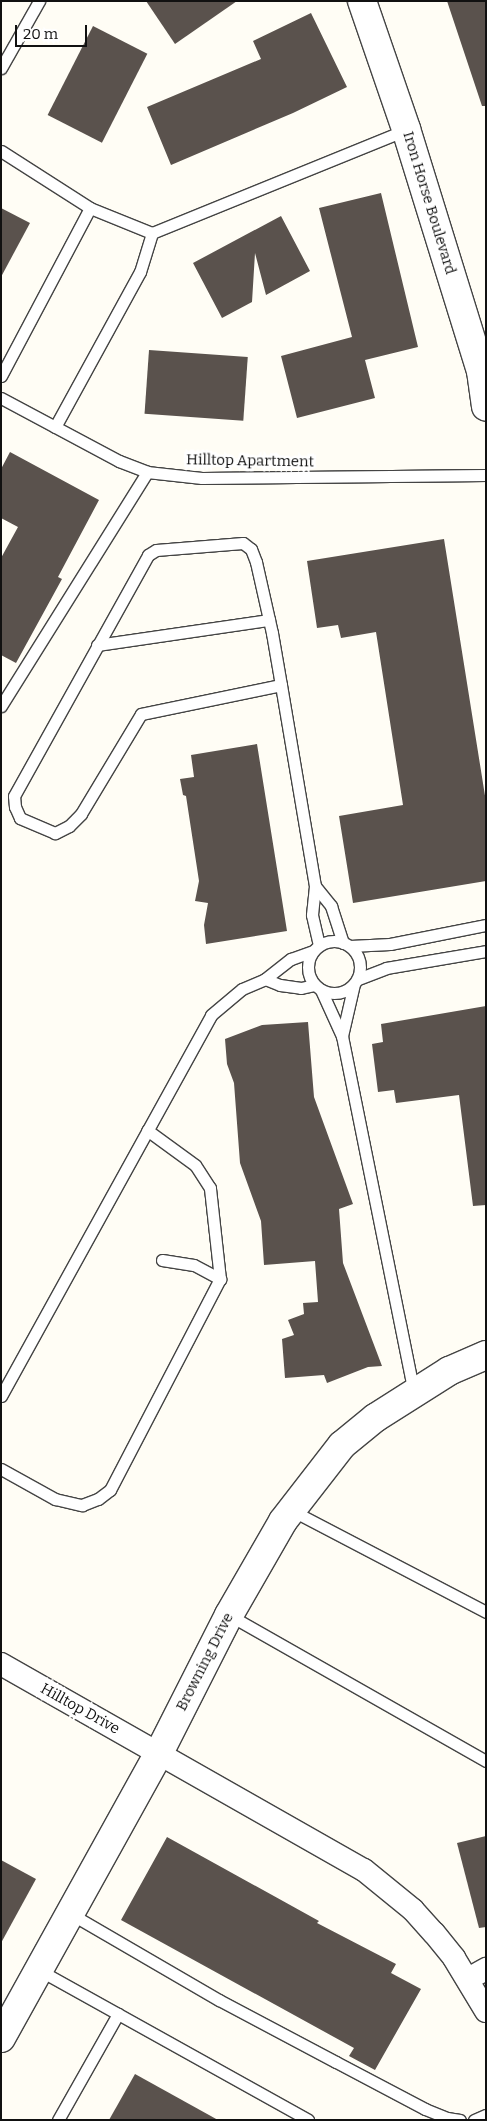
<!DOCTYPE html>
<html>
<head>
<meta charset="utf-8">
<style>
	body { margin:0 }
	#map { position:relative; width:487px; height:2121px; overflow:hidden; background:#fffdf5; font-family:Bitter,serif }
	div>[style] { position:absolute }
	.building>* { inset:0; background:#5a524d; transform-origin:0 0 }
	.roads { filter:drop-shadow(1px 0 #444) drop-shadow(-1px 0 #444) drop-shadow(0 1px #444) drop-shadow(0 -1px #444) }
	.service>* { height:11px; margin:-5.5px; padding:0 5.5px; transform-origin:5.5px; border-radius:5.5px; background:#fff }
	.service>.ring { margin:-5.5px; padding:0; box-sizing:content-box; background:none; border:11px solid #fff; border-radius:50% }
	.minor>* { height:22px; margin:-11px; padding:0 11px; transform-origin:11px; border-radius:11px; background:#fff }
	.tertiary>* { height:28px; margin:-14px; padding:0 14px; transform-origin:14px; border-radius:14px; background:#fff }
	span { translate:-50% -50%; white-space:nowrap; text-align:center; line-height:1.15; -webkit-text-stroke:5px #fff; paint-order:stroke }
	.street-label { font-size:15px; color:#111 }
	.frame { position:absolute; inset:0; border:2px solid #111; pointer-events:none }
	.scale { position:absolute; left:15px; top:25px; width:72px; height:22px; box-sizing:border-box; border:2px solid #111; border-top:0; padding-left:6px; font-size:15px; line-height:18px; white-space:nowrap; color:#111; -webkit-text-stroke:4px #fff; paint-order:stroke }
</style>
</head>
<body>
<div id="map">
	<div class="building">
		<i style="clip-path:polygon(146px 1px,237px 1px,175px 44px)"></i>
		<i style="clip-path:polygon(447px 1px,486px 1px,486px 106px,482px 106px)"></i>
		<i style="clip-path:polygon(311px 13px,347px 87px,293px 113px,171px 165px,147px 107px,261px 59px,253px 41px)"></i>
		<i style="left:93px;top:26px;width:61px;height:100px;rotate:27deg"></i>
		<i style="clip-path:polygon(381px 193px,418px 347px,365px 360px,375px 398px,297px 418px,281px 356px,352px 337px,319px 208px)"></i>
		<i style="clip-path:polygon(1px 208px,30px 223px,1px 277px)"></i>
		<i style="clip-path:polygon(281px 216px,310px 271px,266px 295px,255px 253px,252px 302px,222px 318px,193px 263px)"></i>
		<i style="left:149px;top:350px;width:99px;height:64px;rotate:4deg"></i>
		<i style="clip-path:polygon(10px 452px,99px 500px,58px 577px,62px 579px,16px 663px,1px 655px,1px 558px,18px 527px,1px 518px,1px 469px)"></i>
		<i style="clip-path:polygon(444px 539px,486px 802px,486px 881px,353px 903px,339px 816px,403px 805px,376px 632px,341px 638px,338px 625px,317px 628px,307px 561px)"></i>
		<i style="clip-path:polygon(257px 744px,287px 931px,206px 944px,204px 925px,208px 903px,195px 901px,199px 881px,186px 796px,183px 795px,180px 779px,194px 777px,191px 755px)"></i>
		<i style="clip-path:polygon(486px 1006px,486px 1205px,473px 1206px,459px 1095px,396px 1103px,394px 1090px,378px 1092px,372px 1044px,383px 1042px,381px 1024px)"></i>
		<i style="clip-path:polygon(308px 1022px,314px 1097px,353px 1204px,339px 1209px,343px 1263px,382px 1366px,368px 1367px,327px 1383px,324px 1375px,285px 1378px,282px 1339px,294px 1335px,288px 1320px,304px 1314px,303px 1303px,318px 1302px,315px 1261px,264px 1265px,261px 1221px,240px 1163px,234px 1083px,227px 1064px,225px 1039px,262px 1025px)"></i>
		<i style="clip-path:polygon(486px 1836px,486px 1927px,479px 1928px,457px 1843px)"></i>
		<i style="clip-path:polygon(167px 1837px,319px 1921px,317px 1923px,396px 1964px,391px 1973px,421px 1989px,375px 2070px,349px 2056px,354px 2048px,121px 1920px)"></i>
		<i style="clip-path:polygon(1px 1860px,36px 1879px,1px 1943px)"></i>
		<i style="clip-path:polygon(135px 2074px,218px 2120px,109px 2120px)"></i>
	</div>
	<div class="roads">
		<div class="service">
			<i style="left:1px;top:68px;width:77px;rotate:-60.4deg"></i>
			<i style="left:1px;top:151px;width:106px;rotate:32.6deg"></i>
			<i style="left:90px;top:208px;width:67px;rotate:22deg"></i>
			<i style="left:152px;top:233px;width:274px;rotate:-22.1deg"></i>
			<i style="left:1px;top:376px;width:190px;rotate:-62.1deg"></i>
			<i style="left:1px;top:398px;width:134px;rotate:28.1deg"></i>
			<i style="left:119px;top:461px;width:30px;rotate:21deg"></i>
			<i style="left:147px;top:472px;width:55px;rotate:6.2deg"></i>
			<i style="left:202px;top:478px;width:284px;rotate:-0.6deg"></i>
			<i style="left:55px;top:427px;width:177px;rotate:-61.3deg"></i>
			<i style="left:140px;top:272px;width:41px;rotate:-72.9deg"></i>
			<i style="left:97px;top:645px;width:174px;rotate:-8.3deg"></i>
			<i style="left:281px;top:685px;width:143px;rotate:168.3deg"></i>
			<i style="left:141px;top:714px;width:117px;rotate:121deg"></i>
			<i style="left:81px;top:814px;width:17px;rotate:135deg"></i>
			<i style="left:69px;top:826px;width:16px;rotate:153deg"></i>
			<i style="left:55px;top:833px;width:38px;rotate:-157deg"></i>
			<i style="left:20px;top:818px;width:12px;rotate:-114deg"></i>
			<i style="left:15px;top:807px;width:11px;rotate:-95deg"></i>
			<i style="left:14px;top:796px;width:276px;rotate:-60.9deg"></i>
			<i style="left:148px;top:555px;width:9px;rotate:-32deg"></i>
			<i style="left:156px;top:550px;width:87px;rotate:-4.6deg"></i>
			<i style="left:243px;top:543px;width:10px;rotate:37deg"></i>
			<i style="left:251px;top:549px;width:14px;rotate:69deg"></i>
			<i style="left:256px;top:562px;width:73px;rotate:77.3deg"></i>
			<i style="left:272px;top:633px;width:53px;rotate:80.2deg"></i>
			<i style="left:281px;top:685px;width:204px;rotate:80.4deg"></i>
			<i style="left:315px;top:886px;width:29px;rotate:96deg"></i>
			<i style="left:312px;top:915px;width:31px;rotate:77deg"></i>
			<i style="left:1px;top:706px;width:276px;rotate:-58deg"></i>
			<i style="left:315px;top:886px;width:26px;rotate:51deg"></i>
			<i style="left:331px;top:906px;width:39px;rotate:72deg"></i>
			<i class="ring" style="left:308px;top:941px;width:41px;height:41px"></i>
			<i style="left:350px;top:946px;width:40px;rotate:-2.9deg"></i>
			<i style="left:390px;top:944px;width:98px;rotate:-11.2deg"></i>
			<i style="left:265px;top:979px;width:16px;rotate:22deg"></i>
			<i style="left:280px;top:985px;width:21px;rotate:8deg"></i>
			<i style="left:301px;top:988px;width:13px;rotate:-13deg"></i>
			<i style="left:358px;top:979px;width:30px;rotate:-21deg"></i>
			<i style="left:386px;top:968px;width:101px;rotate:-9.6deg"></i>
			<i style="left:321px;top:990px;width:51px;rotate:65.5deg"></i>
			<i style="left:342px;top:1036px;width:365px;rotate:78.6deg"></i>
			<i style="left:342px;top:1036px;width:53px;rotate:-77deg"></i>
			<i style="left:162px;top:1260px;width:32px;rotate:9deg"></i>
			<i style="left:194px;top:1265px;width:30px;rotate:28deg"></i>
			<i style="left:1px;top:1396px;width:435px;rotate:-61.1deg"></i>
			<i style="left:211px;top:1015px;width:40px;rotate:-40deg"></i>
			<i style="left:242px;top:989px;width:25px;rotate:-23deg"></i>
			<i style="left:265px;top:979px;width:33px;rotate:-38deg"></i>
			<i style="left:291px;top:959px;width:23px;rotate:-20deg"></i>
			<i style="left:1px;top:1469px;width:62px;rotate:29.1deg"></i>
			<i style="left:55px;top:1499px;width:28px;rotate:13deg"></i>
			<i style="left:82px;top:1505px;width:17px;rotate:-21deg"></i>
			<i style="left:98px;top:1499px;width:15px;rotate:-37deg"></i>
			<i style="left:110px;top:1490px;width:238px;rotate:-62.5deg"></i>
			<i style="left:220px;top:1279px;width:92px;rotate:-96.3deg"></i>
			<i style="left:210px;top:1188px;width:27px;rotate:-123deg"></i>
			<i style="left:195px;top:1165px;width:59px;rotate:-143.9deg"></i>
			<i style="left:291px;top:1510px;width:220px;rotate:27.6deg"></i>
			<i style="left:229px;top:1615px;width:296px;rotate:29.6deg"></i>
			<i style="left:71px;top:1914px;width:171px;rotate:30.2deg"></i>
			<i style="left:219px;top:2000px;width:132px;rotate:27.9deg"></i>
			<i style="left:336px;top:2062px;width:101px;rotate:27.8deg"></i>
			<i style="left:425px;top:2109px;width:24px;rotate:22deg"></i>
			<i style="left:447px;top:2118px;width:13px;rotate:9deg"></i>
			<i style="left:39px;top:1970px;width:308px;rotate:29.1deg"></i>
			<i style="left:58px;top:2120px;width:122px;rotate:-60.5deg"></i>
			<i style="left:474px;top:2120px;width:13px;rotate:-23deg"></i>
		</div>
		<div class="minor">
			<i style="left:1px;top:1664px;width:417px;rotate:29.6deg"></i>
			<i style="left:364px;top:1870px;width:63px;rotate:39.2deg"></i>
			<i style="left:413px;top:1910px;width:31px;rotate:48deg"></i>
			<i style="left:434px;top:1933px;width:32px;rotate:51deg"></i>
			<i style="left:454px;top:1958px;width:62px;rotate:58.9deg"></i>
			<i style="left:468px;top:1979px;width:21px;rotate:-29deg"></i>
		</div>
		<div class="tertiary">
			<i style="left:362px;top:1px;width:135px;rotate:71deg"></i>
			<i style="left:406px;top:129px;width:253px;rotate:72.8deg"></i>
			<i style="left:481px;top:371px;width:36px;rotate:82deg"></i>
			<i style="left:1px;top:2038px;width:326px;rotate:-61deg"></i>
			<i style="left:159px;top:1753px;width:155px;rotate:-63.1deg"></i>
			<i style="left:229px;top:1615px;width:108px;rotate:-60.1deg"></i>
			<i style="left:283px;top:1521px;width:96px;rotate:-52.2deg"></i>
			<i style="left:342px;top:1445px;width:43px;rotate:-39.3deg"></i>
			<i style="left:375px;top:1418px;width:88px;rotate:-32.4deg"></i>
			<i style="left:449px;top:1371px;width:40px;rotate:-23.4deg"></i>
		</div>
	</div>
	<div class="street-label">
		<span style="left:429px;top:203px;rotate:73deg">Iron Horse Boulevard</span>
		<span style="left:250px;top:461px;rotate:1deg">Hilltop Apartment</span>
		<span style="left:205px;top:1662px;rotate:-63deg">Browning Drive</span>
		<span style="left:80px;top:1709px;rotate:29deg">Hilltop Drive</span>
	</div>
	<div class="frame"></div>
	<div class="scale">20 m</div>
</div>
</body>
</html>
